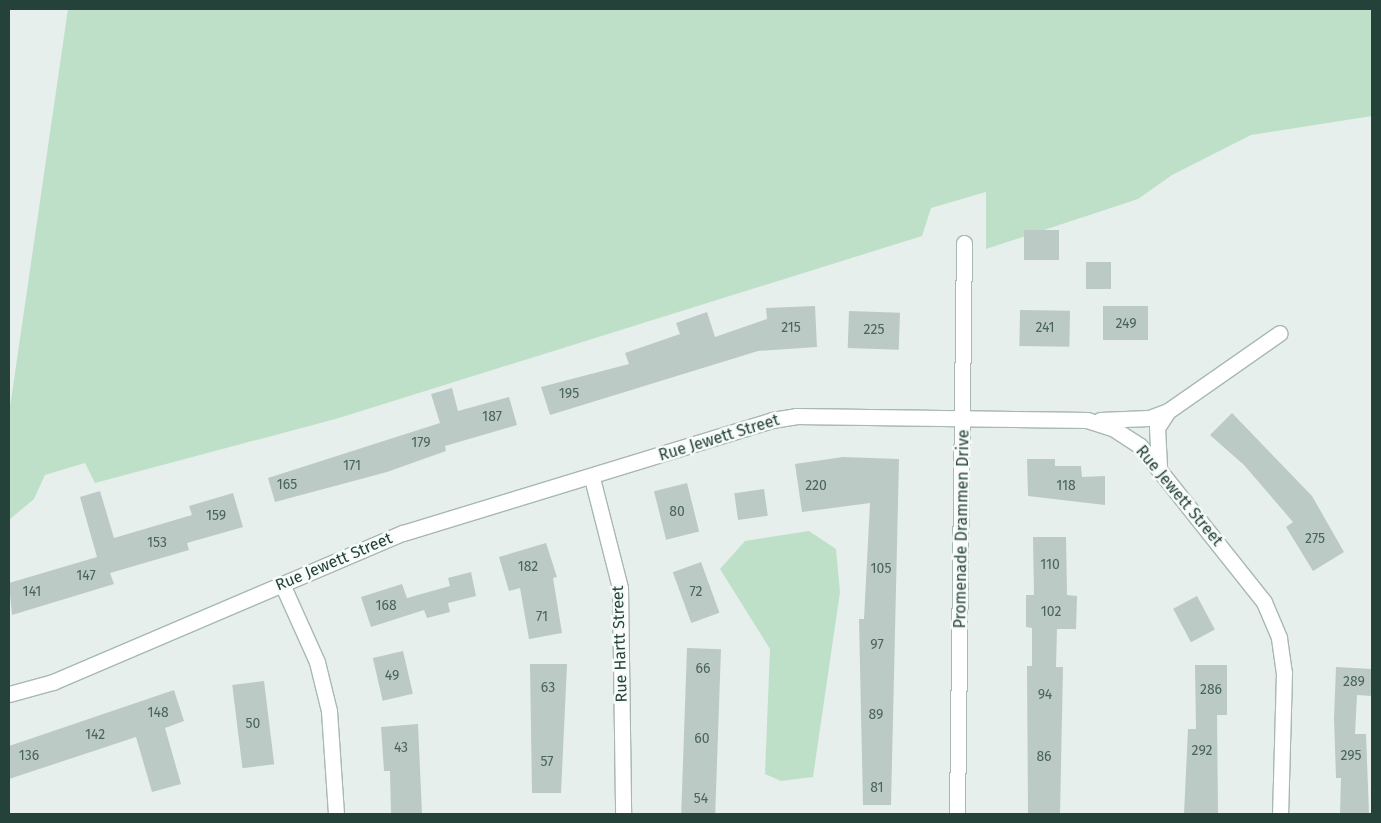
<!DOCTYPE html>
<html>
<head>
<meta charset="utf-8">
<style>
	body { margin:0 }
	#map { position:relative; width:1381px; height:823px; overflow:hidden; background:#e6efeb; font-family:"Fira Sans",sans-serif }
	div>[style] { position:absolute }
	.green>* { inset:0; background:#bfe0c8 }
	.building>* { inset:0; background:#bbcac4; transform-origin:0 0 }
	.roads { filter:drop-shadow(1px 0 #a8b8b2) drop-shadow(-1px 0 #a8b8b2) drop-shadow(0 1px #a8b8b2) drop-shadow(0 -1px #a8b8b2) }
	.minor>* { height:15px; margin:-7.5px; padding:0 7.5px; transform-origin:7.5px; border-radius:7.5px; background:#fff }
	span { translate:-50% -50%; white-space:nowrap; text-align:center; line-height:1.15; -webkit-text-stroke:5px #f7fbf9; paint-order:stroke }
	.number-label { font-size:14px; color:#4a645c }
	.number-label span { -webkit-text-stroke-width:0 }
	.street-label { font-size:16px; color:#24423a }
	.frame { position:absolute; inset:0; border:10px solid #24423a; pointer-events:none }
</style>
</head>
<body>
<div id="map">
	<div class="green">
		<i style="clip-path:polygon(68px 9px,1372px 9px,1372px 116px,1251px 135px,1172px 175px,1138px 199px,986px 249px,986px 192px,931px 208px,922px 236px,339px 418px,95px 483px,85px 463px,45px 475px,34px 499px,9px 520px,9px 414px)"></i>
		<i style="clip-path:polygon(809px 531px,836px 549px,840px 592px,813px 777px,781px 781px,765px 774px,770px 649px,720px 569px,745px 541px)"></i>
	</div>
	<div class="building">
		<i style="left:1024px;top:230px;width:35px;height:30px"></i>
		<i style="left:1111px;top:262px;width:27px;height:25px;rotate:90deg"></i>
		<i style="clip-path:polygon(815px 306px,817px 347px,758px 351px,550px 415px,541px 387px,629px 364px,625px 353px,680px 334px,676px 323px,707px 312px,715px 337px,767px 319px,766px 308px)"></i>
		<i style="left:1148px;top:306px;width:34px;height:45px;rotate:90deg"></i>
		<i style="left:1020px;top:310px;width:50px;height:36px;rotate:1deg"></i>
		<i style="left:849px;top:311px;width:51px;height:37px;rotate:2deg"></i>
		<i style="clip-path:polygon(452px 388px,458px 411px,509px 397px,517px 425px,445px 446px,446px 451px,387px 472px,275px 502px,268px 478px,440px 423px,431px 394px)"></i>
		<i style="clip-path:polygon(1232px 413px,1312px 496px,1344px 552px,1313px 571px,1286px 527px,1293px 522px,1244px 465px,1210px 435px)"></i>
		<i style="clip-path:polygon(843px 457px,899px 459px,891px 805px,863px 805px,859px 619px,864px 619px,870px 503px,802px 512px,795px 464px)"></i>
		<i style="clip-path:polygon(1027px 459px,1055px 459px,1055px 466px,1081px 466px,1082px 477px,1105px 476px,1105px 505px,1028px 496px)"></i>
		<i style="left:687px;top:483px;width:50px;height:34px;rotate:76deg"></i>
		<i style="left:764px;top:489px;width:27px;height:30px;rotate:82deg"></i>
		<i style="clip-path:polygon(100px 491px,114px 538px,192px 515px,189px 506px,233px 493px,243px 527px,187px 543px,189px 550px,110px 573px,114px 584px,12px 615px,9px 583px,97px 557px,80px 497px)"></i>
		<i style="clip-path:polygon(1033px 537px,1066px 537px,1067px 595px,1077px 596px,1076px 629px,1057px 629px,1056px 667px,1063px 667px,1060px 814px,1028px 814px,1027px 666px,1032px 666px,1032px 628px,1026px 627px,1026px 595px,1034px 595px)"></i>
		<i style="clip-path:polygon(546px 543px,557px 577px,553px 578px,562px 633px,529px 639px,520px 588px,509px 591px,499px 557px)"></i>
		<i style="left:701px;top:562px;width:54px;height:30px;rotate:70deg"></i>
		<i style="clip-path:polygon(471px 572px,476px 596px,448px 603px,450px 612px,427px 618px,424px 610px,371px 627px,361px 597px,402px 584px,407px 598px,450px 586px,448px 578px)"></i>
		<i style="left:1197px;top:596px;width:38px;height:27px;rotate:62deg"></i>
		<i style="left:687px;top:648px;width:34px;height:166px;rotate:2deg"></i>
		<i style="left:403px;top:651px;width:44px;height:31px;rotate:77deg"></i>
		<i style="clip-path:polygon(530px 664px,567px 664px,561px 793px,532px 793px)"></i>
		<i style="clip-path:polygon(1195px 665px,1227px 665px,1227px 715px,1217px 715px,1218px 814px,1184px 814px,1188px 729px,1196px 729px)"></i>
		<i style="clip-path:polygon(1336px 667px,1372px 669px,1372px 696px,1357px 695px,1355px 734px,1366px 734px,1369px 814px,1340px 814px,1341px 778px,1336px 778px,1334px 718px)"></i>
		<i style="left:264px;top:681px;width:84px;height:32px;rotate:83deg"></i>
		<i style="clip-path:polygon(174px 690px,184px 721px,165px 728px,181px 784px,152px 792px,136px 737px,9px 779px,9px 746px)"></i>
		<i style="clip-path:polygon(418px 724px,422px 814px,391px 814px,390px 771px,384px 771px,381px 727px)"></i>
	</div>
	<div class="roads">
		<div class="minor">
			<i style="left:1100px;top:420px;width:49px;rotate:-2.3deg"></i>
			<i style="left:1149px;top:418px;width:20px;rotate:-20deg"></i>
			<i style="left:1168px;top:411px;width:136px;rotate:-34.9deg"></i>
			<i style="left:1159px;top:466px;width:38px;rotate:-93deg"></i>
			<i style="left:1157px;top:428px;width:20px;rotate:-57deg"></i>
			<i style="left:592px;top:478px;width:114px;rotate:75.7deg"></i>
			<i style="left:620px;top:588px;width:226px;rotate:89.2deg"></i>
			<i style="left:282px;top:584px;width:85px;rotate:65.8deg"></i>
			<i style="left:317px;top:662px;width:50px;rotate:76.2deg"></i>
			<i style="left:329px;top:711px;width:103px;rotate:86.1deg"></i>
			<i style="left:9px;top:694px;width:46px;rotate:-15.3deg"></i>
			<i style="left:53px;top:682px;width:380px;rotate:-23.1deg"></i>
			<i style="left:403px;top:533px;width:386px;rotate:-17deg"></i>
			<i style="left:772px;top:420px;width:24px;rotate:-9deg"></i>
			<i style="left:796px;top:416px;width:291px;rotate:0.8deg"></i>
			<i style="left:1087px;top:420px;width:28px;rotate:18deg"></i>
			<i style="left:1114px;top:429px;width:31px;rotate:33deg"></i>
			<i style="left:1140px;top:446px;width:199px;rotate:51.5deg"></i>
			<i style="left:1264px;top:602px;width:39px;rotate:67deg"></i>
			<i style="left:1279px;top:638px;width:35px;rotate:82deg"></i>
			<i style="left:1284px;top:673px;width:141px;rotate:91.6deg"></i>
			<i style="left:957px;top:814px;width:571px;rotate:-89.3deg"></i>
		</div>
	</div>
	<div class="number-label">
		<span style="left:1126px;top:324px">249</span>
		<span style="left:791px;top:328px">215</span>
		<span style="left:1045px;top:328px">241</span>
		<span style="left:874px;top:330px">225</span>
		<span style="left:569px;top:394px">195</span>
		<span style="left:492px;top:417px">187</span>
		<span style="left:421px;top:443px">179</span>
		<span style="left:352px;top:466px">171</span>
		<span style="left:287px;top:485px">165</span>
		<span style="left:816px;top:486px">220</span>
		<span style="left:1066px;top:486px">118</span>
		<span style="left:677px;top:512px">80</span>
		<span style="left:216px;top:516px">159</span>
		<span style="left:1315px;top:539px">275</span>
		<span style="left:157px;top:543px">153</span>
		<span style="left:1050px;top:565px">110</span>
		<span style="left:528px;top:567px">182</span>
		<span style="left:881px;top:569px">105</span>
		<span style="left:86px;top:576px">147</span>
		<span style="left:32px;top:592px">141</span>
		<span style="left:696px;top:592px">72</span>
		<span style="left:386px;top:606px">168</span>
		<span style="left:1051px;top:612px">102</span>
		<span style="left:542px;top:617px">71</span>
		<span style="left:877px;top:645px">97</span>
		<span style="left:703px;top:669px">66</span>
		<span style="left:392px;top:676px">49</span>
		<span style="left:1354px;top:682px">289</span>
		<span style="left:548px;top:688px">63</span>
		<span style="left:1211px;top:690px">286</span>
		<span style="left:1045px;top:695px">94</span>
		<span style="left:158px;top:713px">148</span>
		<span style="left:876px;top:715px">89</span>
		<span style="left:253px;top:724px">50</span>
		<span style="left:95px;top:735px">142</span>
		<span style="left:702px;top:739px">60</span>
		<span style="left:401px;top:748px">43</span>
		<span style="left:1202px;top:751px">292</span>
		<span style="left:29px;top:756px">136</span>
		<span style="left:1351px;top:756px">295</span>
		<span style="left:1044px;top:757px">86</span>
		<span style="left:547px;top:762px">57</span>
		<span style="left:877px;top:788px">81</span>
		<span style="left:701px;top:799px">54</span>
	</div>
	<div class="street-label">
		<span style="left:719px;top:438px;rotate:-17deg">Rue Jewett Street</span>
		<span style="left:1179px;top:496px;rotate:50deg">Rue Jewett Street</span>
		<span style="left:962px;top:529px;rotate:-89deg">Promenade Drammen Drive</span>
		<span style="left:334px;top:562px;rotate:-23deg">Rue Jewett Street</span>
		<span style="left:620px;top:644px;rotate:-92deg">Rue Hartt Street</span>
	</div>
	<div class="frame"></div>
</div>
</body>
</html>
